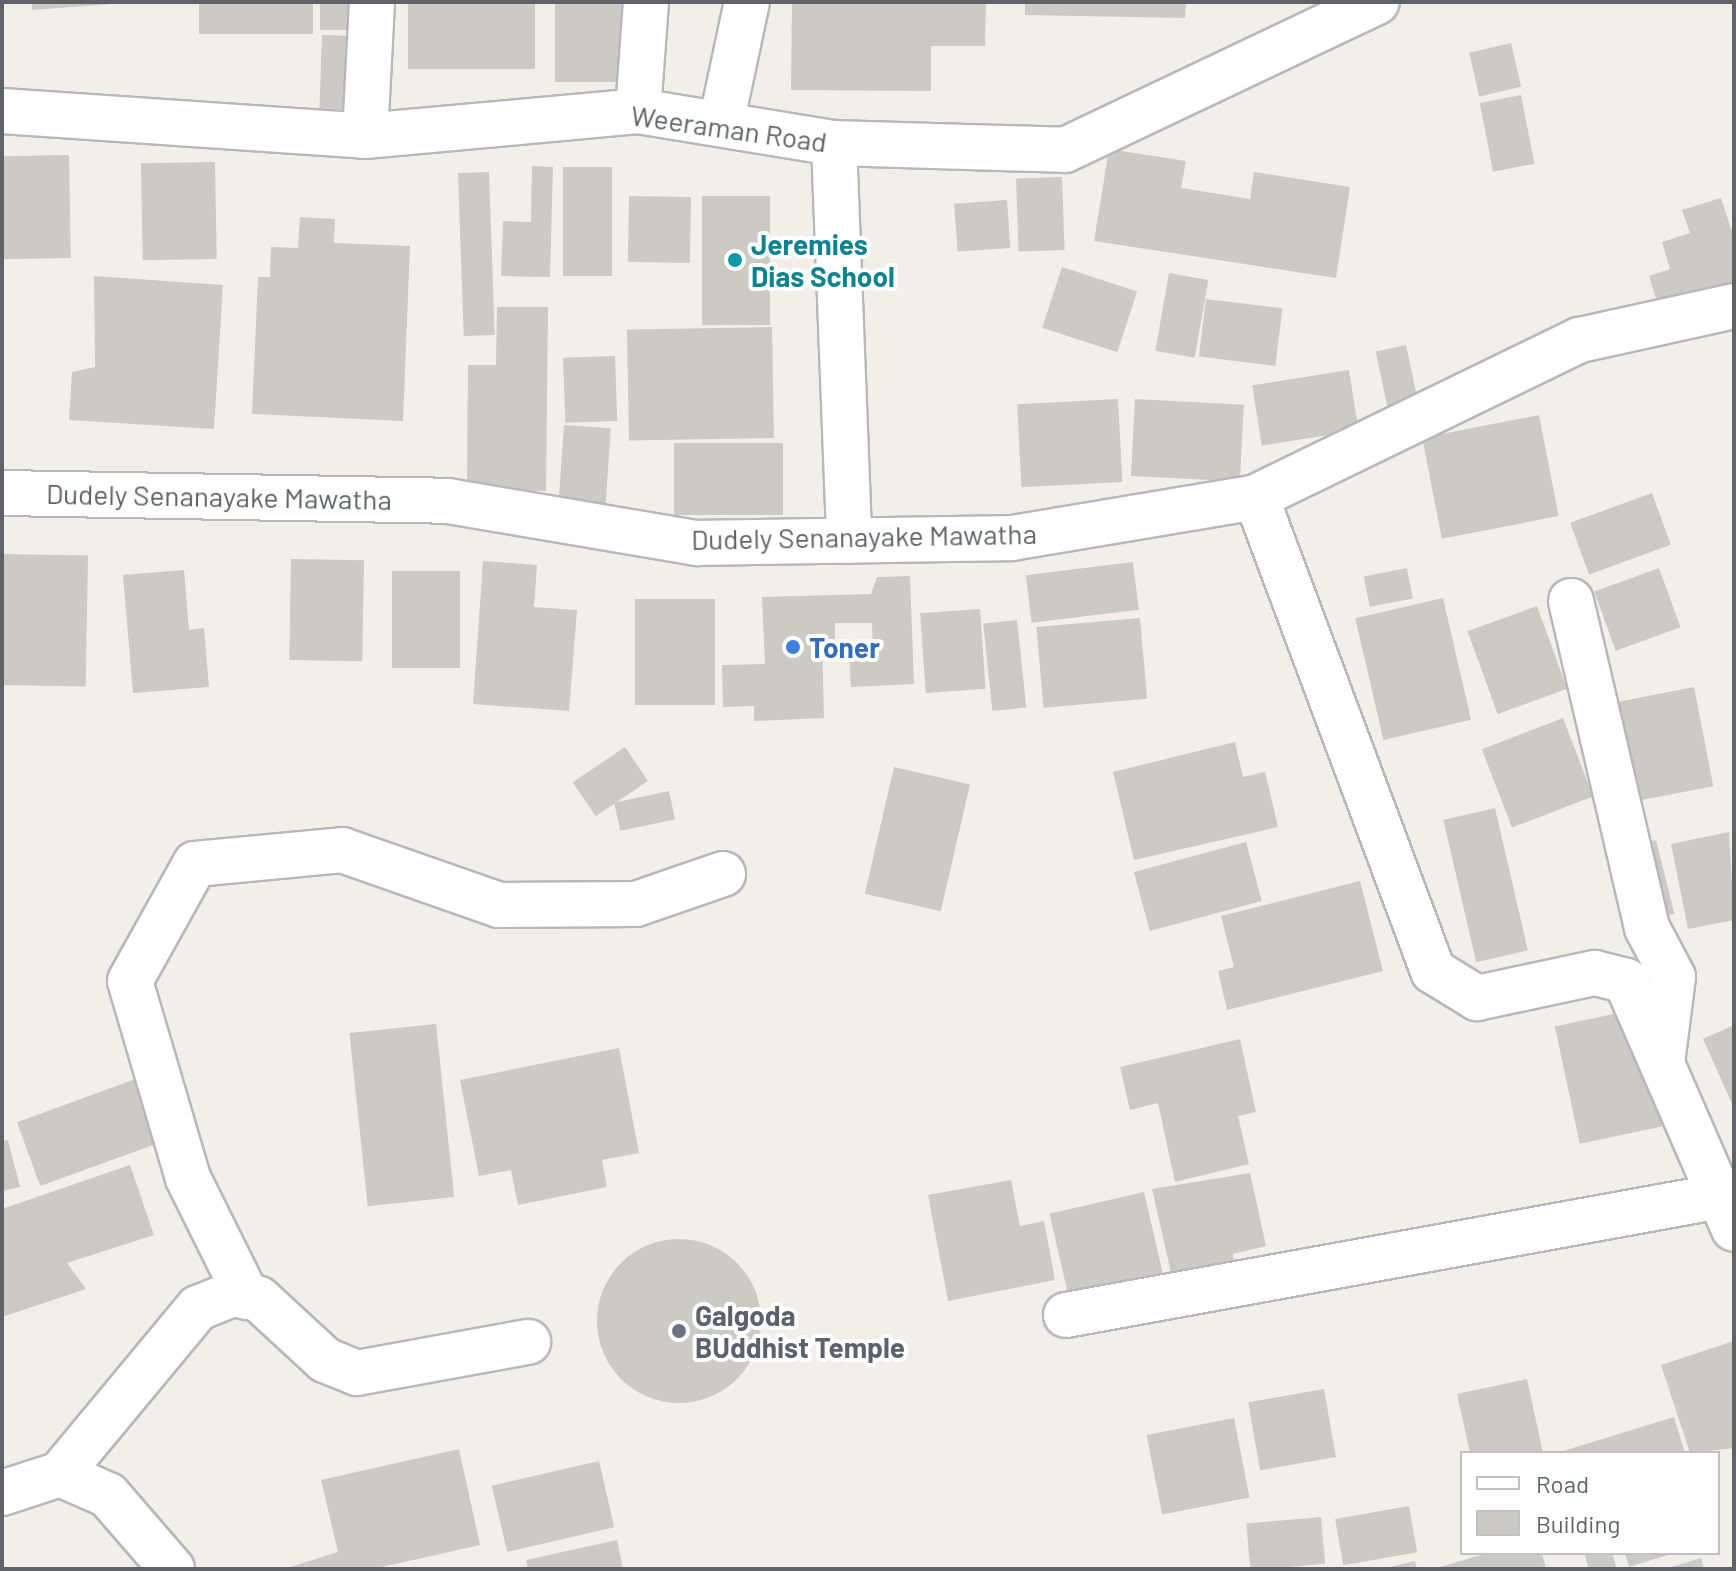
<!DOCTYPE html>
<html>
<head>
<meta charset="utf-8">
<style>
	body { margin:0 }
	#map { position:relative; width:1736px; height:1571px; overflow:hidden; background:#f1efe8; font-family:Barlow,sans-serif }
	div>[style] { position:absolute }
	.building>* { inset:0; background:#cccac5; transform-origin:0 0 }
	.round { border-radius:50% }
	.roads { filter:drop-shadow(2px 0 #b5b8bc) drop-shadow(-2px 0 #b5b8bc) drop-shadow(0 2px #b5b8bc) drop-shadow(0 -2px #b5b8bc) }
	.minor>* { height:44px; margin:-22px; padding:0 22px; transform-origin:22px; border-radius:22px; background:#fff }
	.dots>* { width:22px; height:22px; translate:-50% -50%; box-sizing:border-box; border:4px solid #fff; border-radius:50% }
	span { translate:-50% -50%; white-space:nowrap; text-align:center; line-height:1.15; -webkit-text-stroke:8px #fff; paint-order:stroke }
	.street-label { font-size:28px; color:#5f6368 }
	.culture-label { font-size:28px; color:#0d838f; font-weight:700 }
	.left { translate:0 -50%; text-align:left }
	.shop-label { font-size:28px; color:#366cbe; font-weight:700 }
	.worship-label { font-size:28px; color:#5b616d; font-weight:700 }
	.frame { position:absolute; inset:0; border:4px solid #5f6368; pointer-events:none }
	.legend { position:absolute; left:1460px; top:1451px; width:260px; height:104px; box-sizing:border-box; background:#fff; border:2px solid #bfc1c3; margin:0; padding:10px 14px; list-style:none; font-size:24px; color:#5f6368 }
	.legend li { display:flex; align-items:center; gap:16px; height:40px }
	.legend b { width:40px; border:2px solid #bfc1c3 }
</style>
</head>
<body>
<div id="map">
	<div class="building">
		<i style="clip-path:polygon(32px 2px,112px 2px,112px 4px,32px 10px)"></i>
		<i style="left:199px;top:2px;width:114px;height:32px"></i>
		<i style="left:320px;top:2px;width:45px;height:28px"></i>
		<i style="left:408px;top:2px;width:127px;height:67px"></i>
		<i style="left:555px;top:2px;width:71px;height:80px"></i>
		<i style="clip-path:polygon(792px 2px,986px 2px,985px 46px,931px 46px,931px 91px,791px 90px)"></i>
		<i style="clip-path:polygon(1025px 2px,1186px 2px,1185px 18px,1025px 15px)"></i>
		<i style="left:322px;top:35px;width:38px;height:74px;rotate:2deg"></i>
		<i style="left:1511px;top:43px;width:45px;height:43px;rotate:77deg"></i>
		<i style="left:1521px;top:95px;width:70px;height:42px;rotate:79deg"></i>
		<i style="clip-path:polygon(1109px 149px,1186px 161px,1181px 188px,1250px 199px,1254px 172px,1350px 187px,1336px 278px,1094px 241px)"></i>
		<i style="left:69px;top:155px;width:103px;height:67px;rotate:89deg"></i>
		<i style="left:215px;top:162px;width:97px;height:74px;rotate:89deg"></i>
		<i style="clip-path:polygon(532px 166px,553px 167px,550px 277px,501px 276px,503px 221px,531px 222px)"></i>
		<i style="left:563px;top:167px;width:49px;height:109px"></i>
		<i style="left:489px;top:172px;width:163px;height:31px;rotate:88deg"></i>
		<i style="left:1062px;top:177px;width:73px;height:46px;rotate:88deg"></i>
		<i style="left:629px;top:196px;width:62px;height:66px;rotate:1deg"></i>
		<i style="left:702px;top:196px;width:68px;height:129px"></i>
		<i style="clip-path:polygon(1721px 198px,1734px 238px,1734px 288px,1660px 311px,1649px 276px,1670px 269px,1662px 242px,1690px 233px,1682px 210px)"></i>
		<i style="left:1007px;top:200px;width:48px;height:53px;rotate:86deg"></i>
		<i style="clip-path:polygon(300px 217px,335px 219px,334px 243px,410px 246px,403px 421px,252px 414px,258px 277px,270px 277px,271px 247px,298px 248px)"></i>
		<i style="left:1062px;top:267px;width:79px;height:64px;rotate:18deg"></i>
		<i style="left:1169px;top:273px;width:40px;height:79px;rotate:10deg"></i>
		<i style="clip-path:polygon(94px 276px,223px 285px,214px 429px,69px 420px,72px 372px,95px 367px)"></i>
		<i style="left:1206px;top:299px;width:77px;height:58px;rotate:7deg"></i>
		<i style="clip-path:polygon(497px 307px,548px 307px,546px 491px,467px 490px,468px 365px,496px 365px)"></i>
		<i style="left:772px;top:327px;width:111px;height:145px;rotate:89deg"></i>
		<i style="left:1406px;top:345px;width:60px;height:31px;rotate:78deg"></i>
		<i style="left:615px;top:356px;width:65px;height:52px;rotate:88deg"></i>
		<i style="left:1349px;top:370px;width:61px;height:98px;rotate:81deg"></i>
		<i style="left:1118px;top:399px;width:83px;height:101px;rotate:87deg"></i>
		<i style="left:1135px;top:399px;width:109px;height:77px;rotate:3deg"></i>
		<i style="left:1539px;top:415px;width:103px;height:119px;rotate:79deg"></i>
		<i style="left:564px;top:425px;width:47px;height:87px;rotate:4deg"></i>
		<i style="left:674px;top:443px;width:109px;height:72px"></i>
		<i style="left:1652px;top:493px;width:55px;height:87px;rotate:70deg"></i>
		<i style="left:2px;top:554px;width:86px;height:131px;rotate:1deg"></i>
		<i style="left:291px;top:559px;width:73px;height:101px;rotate:1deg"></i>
		<i style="clip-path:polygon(483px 561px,537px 565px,534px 607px,577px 610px,569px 711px,473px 704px)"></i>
		<i style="left:1133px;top:562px;width:48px;height:108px;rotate:83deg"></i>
		<i style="left:1407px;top:568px;width:31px;height:44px;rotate:79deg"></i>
		<i style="left:1659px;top:568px;width:63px;height:69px;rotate:70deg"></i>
		<i style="clip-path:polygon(184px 570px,189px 630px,204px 628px,209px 687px,133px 693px,123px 575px)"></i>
		<i style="left:460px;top:571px;width:97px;height:68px;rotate:90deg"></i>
		<i style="clip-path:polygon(910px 576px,914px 684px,851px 687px,849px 653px,873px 653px,872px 623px,835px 623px,835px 642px,822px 642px,824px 718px,754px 721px,754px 706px,723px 707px,722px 665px,765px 664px,762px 597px,871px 594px,877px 577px)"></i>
		<i style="left:1443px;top:598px;width:125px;height:90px;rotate:77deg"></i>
		<i style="left:635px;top:599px;width:80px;height:106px"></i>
		<i style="left:1537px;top:606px;width:88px;height:74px;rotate:70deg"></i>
		<i style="left:980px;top:609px;width:80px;height:60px;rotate:86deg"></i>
		<i style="left:1140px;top:618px;width:81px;height:104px;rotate:85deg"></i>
		<i style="left:1017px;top:620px;width:88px;height:34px;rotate:84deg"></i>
		<i style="left:1694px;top:687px;width:101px;height:82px;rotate:79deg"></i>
		<i style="left:1563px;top:718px;width:84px;height:87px;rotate:69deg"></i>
		<i style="clip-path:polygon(1235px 742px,1243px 777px,1265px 772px,1278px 827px,1134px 860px,1113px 772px)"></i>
		<i style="left:625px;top:747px;width:41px;height:63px;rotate:56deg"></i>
		<i style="left:894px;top:767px;width:78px;height:130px;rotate:13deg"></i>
		<i style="left:669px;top:791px;width:29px;height:56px;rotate:78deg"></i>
		<i style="left:1495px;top:808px;width:146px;height:53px;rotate:77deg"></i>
		<i style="clip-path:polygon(1729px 832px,1734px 920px,1688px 929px,1671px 844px)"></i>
		<i style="left:1656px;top:840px;width:76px;height:26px;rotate:76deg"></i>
		<i style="left:1246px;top:842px;width:61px;height:116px;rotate:75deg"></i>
		<i style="clip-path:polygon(1360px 881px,1383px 971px,1227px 1010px,1218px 971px,1234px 967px,1221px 916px)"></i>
		<i style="left:1637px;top:1009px;width:120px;height:84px;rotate:78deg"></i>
		<i style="left:436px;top:1024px;width:174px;height:87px;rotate:84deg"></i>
		<i style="clip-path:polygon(1734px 1025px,1734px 1108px,1703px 1039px)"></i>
		<i style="clip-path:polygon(1240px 1039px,1256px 1112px,1238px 1116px,1249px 1164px,1175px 1182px,1158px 1103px,1130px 1110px,1120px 1067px)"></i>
		<i style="clip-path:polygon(619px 1048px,639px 1153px,602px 1160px,607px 1187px,518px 1205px,511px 1170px,479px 1176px,460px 1080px)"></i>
		<i style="left:141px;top:1077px;width:68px;height:132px;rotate:70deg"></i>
		<i style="clip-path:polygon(8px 1140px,20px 1187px,2px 1191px,2px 1141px)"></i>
		<i style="clip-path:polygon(130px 1165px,154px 1235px,67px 1263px,86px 1289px,2px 1317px,2px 1209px)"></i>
		<i style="clip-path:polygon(1250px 1173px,1266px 1246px,1233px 1254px,1234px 1263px,1172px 1277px,1152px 1189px)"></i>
		<i style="clip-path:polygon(1011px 1180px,1020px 1226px,1044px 1221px,1055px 1280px,948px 1301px,928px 1195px)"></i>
		<i style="left:1144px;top:1192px;width:87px;height:97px;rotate:77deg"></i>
		<i class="round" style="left:597px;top:1239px;width:164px;height:164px"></i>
		<i style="clip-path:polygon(1734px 1341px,1734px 1448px,1690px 1453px,1661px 1365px)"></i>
		<i style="clip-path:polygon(1527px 1379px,1543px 1453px,1470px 1453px,1457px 1394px)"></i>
		<i style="left:1324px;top:1389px;width:69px;height:77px;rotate:80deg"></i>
		<i style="clip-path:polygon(1674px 1417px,1685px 1453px,1560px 1453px,1560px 1452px)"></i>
		<i style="left:1234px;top:1418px;width:81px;height:89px;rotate:79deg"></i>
		<i style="clip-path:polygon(459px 1449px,480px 1545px,373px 1569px,284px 1569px,338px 1552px,321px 1480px)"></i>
		<i style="left:599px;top:1461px;width:68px;height:110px;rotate:77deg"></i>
		<i style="left:1409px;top:1506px;width:47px;height:75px;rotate:80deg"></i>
		<i style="left:1321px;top:1517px;width:47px;height:75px;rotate:85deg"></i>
		<i style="clip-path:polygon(617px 1540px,623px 1569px,528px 1569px,526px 1560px)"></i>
		<i style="clip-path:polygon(1488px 1553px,1542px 1553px,1546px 1569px,1433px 1569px)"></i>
		<i style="clip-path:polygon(1584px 1553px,1612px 1553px,1617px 1569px,1589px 1569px)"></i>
		<i style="clip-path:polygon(1625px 1553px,1671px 1553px,1671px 1554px,1629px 1567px)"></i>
		<i style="clip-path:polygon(1701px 1558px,1704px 1569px,1668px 1569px,1668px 1568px)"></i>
		<i style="clip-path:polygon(1415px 1561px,1417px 1569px,1385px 1569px,1385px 1568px)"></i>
	</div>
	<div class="roads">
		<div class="minor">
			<i style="left:2px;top:111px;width:364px;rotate:3.9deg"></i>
			<i style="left:365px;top:136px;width:274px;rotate:-5.2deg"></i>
			<i style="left:638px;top:111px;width:199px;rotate:9.3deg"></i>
			<i style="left:834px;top:143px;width:231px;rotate:1.7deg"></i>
			<i style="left:1065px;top:150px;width:345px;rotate:-25.4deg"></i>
			<i style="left:638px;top:111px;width:109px;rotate:-85.8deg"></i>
			<i style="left:721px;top:124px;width:125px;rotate:-78deg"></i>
			<i style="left:365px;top:136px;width:134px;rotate:-87deg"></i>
			<i style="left:834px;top:143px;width:398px;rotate:87.8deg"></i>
			<i style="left:2px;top:493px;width:446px;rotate:1deg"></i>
			<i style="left:448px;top:501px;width:253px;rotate:9.6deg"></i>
			<i style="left:697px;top:543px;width:315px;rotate:-0.9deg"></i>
			<i style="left:1012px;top:538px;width:247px;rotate:-9.5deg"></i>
			<i style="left:1256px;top:497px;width:360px;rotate:-25.9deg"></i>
			<i style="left:1580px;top:340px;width:158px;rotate:-12.4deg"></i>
			<i style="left:1256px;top:497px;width:506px;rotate:69.52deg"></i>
			<i style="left:1433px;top:971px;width:52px;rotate:31.5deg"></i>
			<i style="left:1477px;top:998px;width:121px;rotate:-12deg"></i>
			<i style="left:1595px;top:973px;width:32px;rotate:14deg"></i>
			<i style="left:1626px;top:981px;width:270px;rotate:66.5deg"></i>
			<i style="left:1571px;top:601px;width:336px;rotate:76.9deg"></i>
			<i style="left:1647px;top:928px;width:55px;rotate:62deg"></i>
			<i style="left:1673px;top:977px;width:87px;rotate:97.3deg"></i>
			<i style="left:247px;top:1297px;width:133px;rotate:-116.4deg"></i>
			<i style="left:188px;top:1178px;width:205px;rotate:-106.4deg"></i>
			<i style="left:130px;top:981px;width:134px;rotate:-60.9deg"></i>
			<i style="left:195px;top:864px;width:148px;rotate:-5.4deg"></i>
			<i style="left:342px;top:850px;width:166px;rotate:19.3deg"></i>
			<i style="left:499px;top:905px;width:137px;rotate:-0.4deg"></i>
			<i style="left:636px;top:904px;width:92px;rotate:-19deg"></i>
			<i style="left:1066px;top:1315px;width:660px;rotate:-10.3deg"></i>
			<i style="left:60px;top:1474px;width:216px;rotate:-50.3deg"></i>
			<i style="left:198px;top:1308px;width:37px;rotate:-22deg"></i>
			<i style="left:232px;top:1294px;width:27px;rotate:10deg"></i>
			<i style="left:259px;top:1299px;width:90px;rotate:42.7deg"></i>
			<i style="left:325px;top:1360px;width:35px;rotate:22deg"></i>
			<i style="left:357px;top:1373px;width:174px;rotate:-10.3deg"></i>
			<i style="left:2px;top:1493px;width:61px;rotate:-18.1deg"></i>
			<i style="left:60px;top:1474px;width:52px;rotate:23.6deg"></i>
			<i style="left:108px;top:1495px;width:98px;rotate:49.1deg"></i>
		</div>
	</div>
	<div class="dots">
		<i style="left:735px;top:260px;background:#0f9aa8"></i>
		<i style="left:793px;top:647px;background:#3f7fe0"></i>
		<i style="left:679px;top:1331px;background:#6b7280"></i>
	</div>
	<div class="street-label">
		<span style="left:729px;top:128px;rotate:8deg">Weeraman Road</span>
		<span style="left:219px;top:496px;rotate:1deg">Dudely Senanayake Mawatha</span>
		<span style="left:864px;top:536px;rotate:-1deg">Dudely Senanayake Mawatha</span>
	</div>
	<div class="culture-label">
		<span class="left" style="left:751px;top:260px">Jeremies<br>Dias School</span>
	</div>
	<div class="shop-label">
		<span class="left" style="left:809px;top:647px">Toner</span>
	</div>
	<div class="worship-label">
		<span class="left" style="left:695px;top:1331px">Galgoda<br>BUddhist Temple</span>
	</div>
	<div class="frame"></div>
	<ul class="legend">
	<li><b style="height:10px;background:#fff"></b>Road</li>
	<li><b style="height:22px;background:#cccac5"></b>Building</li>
	</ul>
</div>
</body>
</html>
